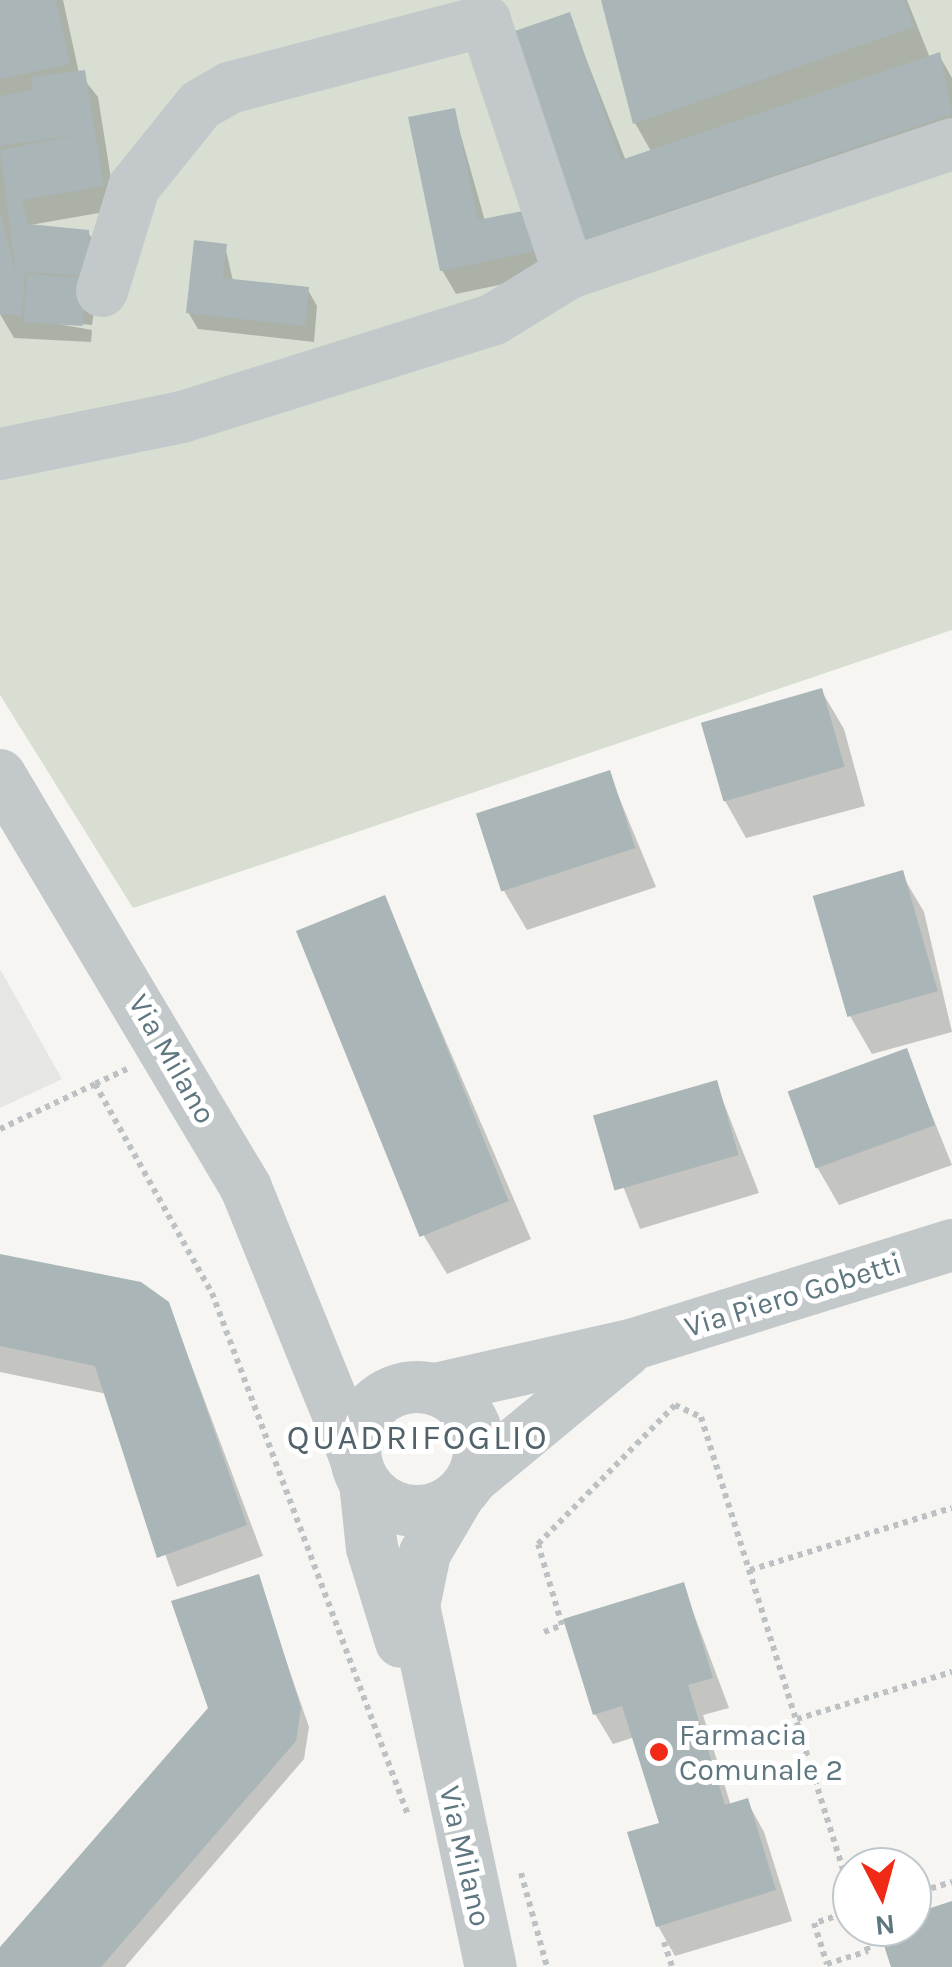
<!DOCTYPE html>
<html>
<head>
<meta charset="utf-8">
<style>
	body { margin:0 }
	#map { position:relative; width:952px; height:1967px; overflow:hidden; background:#f6f5f2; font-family:Karla,sans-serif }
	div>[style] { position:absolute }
	.built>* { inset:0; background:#e6e7e5 }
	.green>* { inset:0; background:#d8ded2 }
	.shadow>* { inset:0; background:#0003 }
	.building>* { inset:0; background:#a9b5b7; transform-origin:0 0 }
	.path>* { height:6px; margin-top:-3px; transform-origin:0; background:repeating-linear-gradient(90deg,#bec1c3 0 5px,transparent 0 10px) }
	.minor>* { height:52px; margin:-26px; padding:0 26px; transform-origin:26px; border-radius:26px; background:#c3c8ca }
	.minor>.ring { margin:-26px; padding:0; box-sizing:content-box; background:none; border:52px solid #c3c8ca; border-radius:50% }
	.dots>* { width:28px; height:28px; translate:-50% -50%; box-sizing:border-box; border:5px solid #fff; border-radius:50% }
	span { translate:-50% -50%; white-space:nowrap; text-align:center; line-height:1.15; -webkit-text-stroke:10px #fff; paint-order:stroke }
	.street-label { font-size:30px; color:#5e767f }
	.poi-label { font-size:30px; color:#5e767f }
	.left { translate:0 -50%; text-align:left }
	.quarter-label { font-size:35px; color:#51626a; letter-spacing:2.5px }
	.north { position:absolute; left:832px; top:1847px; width:100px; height:100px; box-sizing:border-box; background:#fff; border:2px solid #bfc8cc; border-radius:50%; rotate:174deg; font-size:28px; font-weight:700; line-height:40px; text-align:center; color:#5e767f }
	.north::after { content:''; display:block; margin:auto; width:35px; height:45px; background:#f02a17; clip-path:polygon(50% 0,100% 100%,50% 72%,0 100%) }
</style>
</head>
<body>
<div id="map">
	<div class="built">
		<i style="clip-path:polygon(0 969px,62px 1079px,0 1108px)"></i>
	</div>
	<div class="green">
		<i style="clip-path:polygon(0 0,952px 0,952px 630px,133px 908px,0 695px)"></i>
	</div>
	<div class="shadow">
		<i style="clip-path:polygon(0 0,63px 0,79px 73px,98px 97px,116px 210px,30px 225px,88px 232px,102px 256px,92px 325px,36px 320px,92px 330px,91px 342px,14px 338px,0 314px)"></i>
		<i style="clip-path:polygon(604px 0,907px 0,930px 58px,939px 55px,952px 78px,952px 150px,601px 270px,583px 240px,569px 15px,626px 161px,652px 153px,635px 123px)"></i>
		<i style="clip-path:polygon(454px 111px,485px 221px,545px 236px,553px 274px,456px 294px,442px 270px)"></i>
		<i style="clip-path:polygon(225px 246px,233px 281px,308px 290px,317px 306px,314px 342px,198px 329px,188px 312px)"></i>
		<i style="clip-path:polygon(821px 690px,844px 729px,865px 806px,746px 838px,724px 799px)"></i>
		<i style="clip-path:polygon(609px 773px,656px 887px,527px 930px,504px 891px)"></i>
		<i style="clip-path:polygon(901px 873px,924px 912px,952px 1032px,872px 1054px,850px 1016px)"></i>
		<i style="clip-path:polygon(384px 898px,531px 1239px,447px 1274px,424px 1236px)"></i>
		<i style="clip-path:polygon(906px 1051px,952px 1165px,839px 1205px,817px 1167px)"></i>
		<i style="clip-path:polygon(716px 1083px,759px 1193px,640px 1229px,596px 1118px)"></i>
		<i style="clip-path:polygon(0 1256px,168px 1303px,263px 1556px,177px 1587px,107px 1394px,0 1372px)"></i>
		<i style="clip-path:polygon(257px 1577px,309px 1727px,304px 1759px,125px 1967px,0 1967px,0 1951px,210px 1709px)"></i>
		<i style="clip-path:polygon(683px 1585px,729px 1708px,703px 1715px,731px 1806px,747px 1801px,764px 1832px,792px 1921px,675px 1956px,658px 1926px,662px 1825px,635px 1737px,613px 1744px,595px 1714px)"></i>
	</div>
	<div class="building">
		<i style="clip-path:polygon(0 0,56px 0,70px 64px,0 79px)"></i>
		<i style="clip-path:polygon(601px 0,904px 0,914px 27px,633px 124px)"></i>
		<i style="clip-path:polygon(570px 12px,621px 160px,940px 52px,952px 114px,581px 241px,509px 33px)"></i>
		<i style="clip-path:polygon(85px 70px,104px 186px,22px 200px,28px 224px,89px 230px,89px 276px,25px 272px,22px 316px,0 314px,0 211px,16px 275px,0 150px,82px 134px,0 146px,0 96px,33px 90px,31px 77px)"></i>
		<i style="clip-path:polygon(455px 108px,478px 220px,533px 209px,541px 250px,440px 271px,408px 117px)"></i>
		<i style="clip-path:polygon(194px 240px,227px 244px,223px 278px,309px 287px,305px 326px,186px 313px)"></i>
		<i style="left:27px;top:274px;width:59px;height:48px;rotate:4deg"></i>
		<i style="left:822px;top:688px;width:82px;height:126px;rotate:74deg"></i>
		<i style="left:610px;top:770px;width:82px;height:141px;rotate:72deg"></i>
		<i style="left:903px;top:870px;width:126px;height:94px;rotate:74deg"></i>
		<i style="left:385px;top:895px;width:330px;height:96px;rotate:68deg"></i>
		<i style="left:907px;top:1048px;width:82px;height:127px;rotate:70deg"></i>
		<i style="left:717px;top:1080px;width:78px;height:129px;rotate:74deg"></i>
		<i style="clip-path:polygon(0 1254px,141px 1282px,169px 1302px,247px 1525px,157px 1558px,95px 1366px,0 1346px)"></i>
		<i style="clip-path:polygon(259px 1574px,301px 1708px,296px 1741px,101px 1967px,0 1967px,0 1947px,208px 1708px,171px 1601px)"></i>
		<i style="clip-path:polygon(684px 1582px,713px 1678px,688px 1685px,725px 1805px,748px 1798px,776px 1890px,656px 1927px,627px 1832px,659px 1823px,622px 1706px,593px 1715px,563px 1619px)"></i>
		<i style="clip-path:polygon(952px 1901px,952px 1967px,891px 1967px,878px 1927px,912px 1927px,912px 1914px)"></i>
	</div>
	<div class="path">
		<i style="left:127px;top:1069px;width:35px;rotate:155deg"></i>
		<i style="left:95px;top:1084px;width:240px;rotate:60.8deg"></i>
		<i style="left:212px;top:1293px;width:558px;rotate:69.42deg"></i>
		<i style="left:0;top:1129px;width:105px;rotate:-25.3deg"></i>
		<i style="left:750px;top:1570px;width:211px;rotate:-17.1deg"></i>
		<i style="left:544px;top:1632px;width:19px;rotate:-21deg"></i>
		<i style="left:562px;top:1625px;width:84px;rotate:-106.5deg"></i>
		<i style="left:538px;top:1544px;width:195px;rotate:-45.4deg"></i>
		<i style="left:675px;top:1405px;width:29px;rotate:25deg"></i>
		<i style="left:701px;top:1417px;width:504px;rotate:72.57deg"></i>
		<i style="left:797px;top:1719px;width:162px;rotate:-16.9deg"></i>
		<i style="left:521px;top:1873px;width:98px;rotate:74.5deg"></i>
		<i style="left:912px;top:1894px;width:42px;rotate:-16.7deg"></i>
		<i style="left:852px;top:1911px;width:40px;rotate:162deg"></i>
		<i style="left:814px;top:1923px;width:43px;rotate:72.4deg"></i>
		<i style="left:827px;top:1964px;width:43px;rotate:-17.6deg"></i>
		<i style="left:868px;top:1951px;width:25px;rotate:-106deg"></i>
		<i style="left:664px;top:1942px;width:26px;rotate:72deg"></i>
	</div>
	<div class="minor">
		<i style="left:102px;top:291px;width:109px;rotate:-72.9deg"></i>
		<i style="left:134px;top:187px;width:105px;rotate:-51.2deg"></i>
		<i style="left:200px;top:105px;width:34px;rotate:-30deg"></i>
		<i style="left:229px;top:88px;width:265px;rotate:-14.7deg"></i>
		<i style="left:485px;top:21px;width:266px;rotate:71.6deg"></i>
		<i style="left:0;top:454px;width:186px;rotate:-11.5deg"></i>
		<i style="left:182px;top:417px;width:327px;rotate:-17.4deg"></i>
		<i style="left:494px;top:319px;width:88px;rotate:-31.5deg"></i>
		<i style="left:569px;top:273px;width:404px;rotate:-18.6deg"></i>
		<i style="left:0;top:775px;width:481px;rotate:59.2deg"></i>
		<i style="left:246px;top:1188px;width:290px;rotate:67.9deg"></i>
		<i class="ring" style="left:355px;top:1387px;width:72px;height:72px"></i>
		<i style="left:435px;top:1389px;width:204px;rotate:-12.7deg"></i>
		<i style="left:634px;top:1344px;width:333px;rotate:-17.3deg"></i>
		<i style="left:473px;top:1478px;width:199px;rotate:-39.7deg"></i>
		<i style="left:365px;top:1483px;width:65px;rotate:83.9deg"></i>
		<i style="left:372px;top:1548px;width:98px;rotate:72.9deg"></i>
		<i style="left:458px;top:1497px;width:65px;rotate:120.5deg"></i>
		<i style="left:425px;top:1553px;width:54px;rotate:101.7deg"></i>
		<i style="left:414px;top:1606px;width:369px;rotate:78deg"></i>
	</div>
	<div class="dots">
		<i style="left:659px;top:1752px;background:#f02a17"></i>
	</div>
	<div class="street-label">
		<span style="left:172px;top:1059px;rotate:60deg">Via Milano</span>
		<span style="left:793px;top:1295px;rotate:-17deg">Via Piero Gobetti</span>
		<span style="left:465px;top:1856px;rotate:77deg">Via Milano</span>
	</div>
	<div class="poi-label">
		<span class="left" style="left:679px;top:1752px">Farmacia<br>Comunale 2</span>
	</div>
	<div class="quarter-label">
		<span style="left:418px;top:1438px">QUADRIFOGLIO</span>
	</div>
	<div class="north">N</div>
</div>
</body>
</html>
